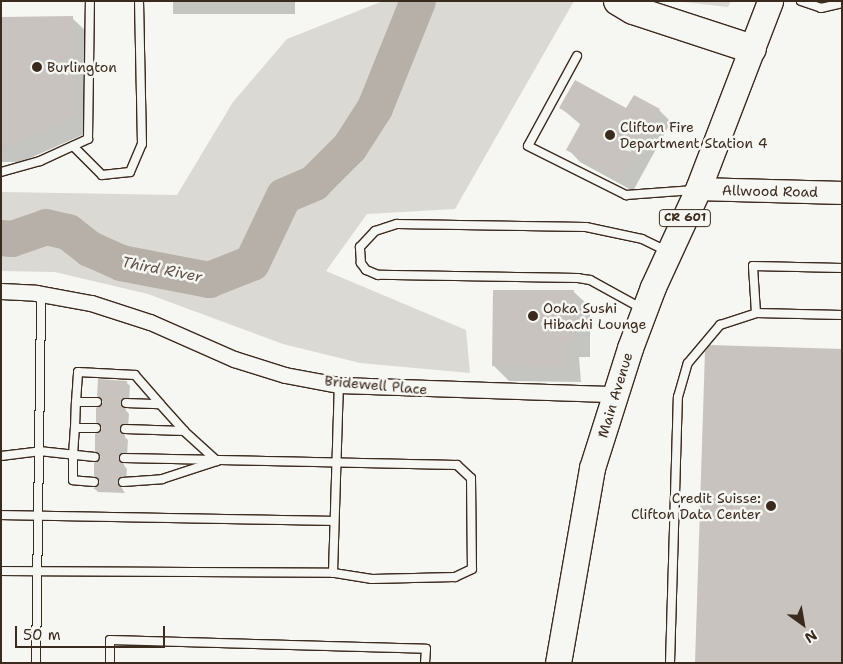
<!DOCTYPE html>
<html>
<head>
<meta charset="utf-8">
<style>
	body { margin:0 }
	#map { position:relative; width:843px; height:664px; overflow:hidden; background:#f6f6f2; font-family:"Shantell Sans",sans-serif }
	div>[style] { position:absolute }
	.green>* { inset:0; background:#dad9d3 }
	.shadow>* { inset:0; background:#0003; transform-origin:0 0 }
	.river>* { height:36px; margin:-18px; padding:0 18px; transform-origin:18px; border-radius:18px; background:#b6b0a9 }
	.building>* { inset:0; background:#c8c3be }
	.roads { filter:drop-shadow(1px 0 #3b2a1e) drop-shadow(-1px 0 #3b2a1e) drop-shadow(0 1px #3b2a1e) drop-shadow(0 -1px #3b2a1e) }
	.lane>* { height:8px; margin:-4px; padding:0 4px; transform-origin:4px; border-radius:4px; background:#f6f6f2 }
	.street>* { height:15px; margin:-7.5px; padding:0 7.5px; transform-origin:7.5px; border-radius:7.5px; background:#f6f6f2 }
	.secondary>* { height:22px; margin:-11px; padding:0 11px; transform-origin:11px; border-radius:11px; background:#f6f6f2 }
	.primary>* { height:25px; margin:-12.5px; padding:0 12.5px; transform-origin:12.5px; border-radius:12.5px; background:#f6f6f2 }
	.highway>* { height:28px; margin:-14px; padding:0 14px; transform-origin:14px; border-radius:14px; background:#f6f6f2 }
	.dots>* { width:14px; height:14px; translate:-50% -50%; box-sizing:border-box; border:2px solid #f6f6f2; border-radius:50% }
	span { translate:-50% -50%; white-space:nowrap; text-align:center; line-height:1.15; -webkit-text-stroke:5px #f6f6f2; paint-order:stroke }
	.shield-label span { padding:1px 4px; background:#f6f6f2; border:1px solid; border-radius:4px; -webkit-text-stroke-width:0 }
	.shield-label { font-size:12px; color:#3b2a1e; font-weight:700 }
	.poi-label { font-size:14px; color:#3b2a1e }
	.left { translate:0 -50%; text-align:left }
	.right { translate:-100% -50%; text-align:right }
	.street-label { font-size:14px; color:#3b2a1e }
	.water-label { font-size:15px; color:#605248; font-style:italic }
	.frame { position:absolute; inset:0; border:2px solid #3b2a1e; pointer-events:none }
	.north { position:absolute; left:778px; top:599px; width:50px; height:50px; -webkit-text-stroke:4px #f6f6f2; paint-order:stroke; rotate:148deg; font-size:14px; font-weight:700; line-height:20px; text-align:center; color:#3b2a1e }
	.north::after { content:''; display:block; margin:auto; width:18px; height:22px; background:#3b2a1e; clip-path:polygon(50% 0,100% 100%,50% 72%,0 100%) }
	.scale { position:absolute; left:15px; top:626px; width:150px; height:22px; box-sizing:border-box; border:2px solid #3b2a1e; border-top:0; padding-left:6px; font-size:15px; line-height:18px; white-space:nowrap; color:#3b2a1e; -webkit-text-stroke:4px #f6f6f2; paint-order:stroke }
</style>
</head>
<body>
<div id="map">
	<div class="green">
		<i style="clip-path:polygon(383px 1px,574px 1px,455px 209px,367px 214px,326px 271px,466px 330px,470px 373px,360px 363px,283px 344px,148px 294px,55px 272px,1px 271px,1px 192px,177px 195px,233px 102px,287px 39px)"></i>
		<i style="clip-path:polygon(675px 1px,731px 1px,728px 7px)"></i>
	</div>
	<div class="shadow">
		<i style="left:173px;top:1px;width:122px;height:13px"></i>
		<i style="clip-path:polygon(72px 18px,88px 33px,89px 132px,21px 162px,1px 162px,1px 19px)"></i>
		<i style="clip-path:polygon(561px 108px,659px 110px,671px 122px,633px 191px,580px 162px,568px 149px,581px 125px)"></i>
		<i style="clip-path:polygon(574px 292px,590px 307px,590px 357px,579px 357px,581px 382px,509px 381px,493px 365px)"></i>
		<i style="clip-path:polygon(126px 382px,130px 386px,129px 401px,123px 407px,129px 414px,128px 427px,122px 434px,128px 440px,127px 456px,121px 462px,127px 469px,126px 480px,120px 486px,125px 493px,98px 492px,95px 489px,101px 482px,103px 429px)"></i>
	</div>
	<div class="river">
		<i style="left:1px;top:238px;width:11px;rotate:5deg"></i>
		<i style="left:12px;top:239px;width:36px;rotate:-19deg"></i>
		<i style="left:46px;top:227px;width:23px;rotate:13deg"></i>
		<i style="left:68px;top:232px;width:28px;rotate:38deg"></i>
		<i style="left:90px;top:249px;width:34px;rotate:24deg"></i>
		<i style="left:121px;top:263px;width:90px;rotate:10.9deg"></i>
		<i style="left:209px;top:280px;width:46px;rotate:-21.6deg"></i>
		<i style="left:252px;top:263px;width:74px;rotate:-64.5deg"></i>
		<i style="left:284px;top:196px;width:33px;rotate:-23deg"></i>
		<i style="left:314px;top:183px;width:51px;rotate:-45deg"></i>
		<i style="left:350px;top:147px;width:46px;rotate:-57.3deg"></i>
		<i style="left:375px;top:108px;width:115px;rotate:-68.1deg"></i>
	</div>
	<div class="building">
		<i style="clip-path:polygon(73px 16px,74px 116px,1px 149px,1px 17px)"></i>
		<i style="clip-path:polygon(575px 80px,626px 108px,634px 95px,660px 109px,621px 179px,566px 150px,582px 121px,559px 108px)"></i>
		<i style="clip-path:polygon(493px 290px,574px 290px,574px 342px,564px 341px,566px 367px,492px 366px)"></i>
		<i style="clip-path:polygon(710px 345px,842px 349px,842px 663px,695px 663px,705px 351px)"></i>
		<i style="clip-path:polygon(98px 379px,127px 381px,126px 397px,120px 402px,126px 409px,125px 423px,119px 429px,125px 435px,124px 452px,118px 457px,124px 464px,123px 476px,117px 482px,123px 490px,93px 489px,100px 482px,94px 476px,94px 463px,101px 457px,95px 451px,95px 434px,102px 428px,96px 422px,96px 408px,103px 402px,97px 396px)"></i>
	</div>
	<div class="roads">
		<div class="lane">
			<i style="left:801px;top:1px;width:21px;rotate:19deg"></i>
			<i style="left:821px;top:8px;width:22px;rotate:-13deg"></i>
			<i style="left:577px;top:56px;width:102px;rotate:118.6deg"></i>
			<i style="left:528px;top:146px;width:110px;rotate:26.6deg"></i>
			<i style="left:626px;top:195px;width:68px;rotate:-4.2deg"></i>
			<i style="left:73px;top:146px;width:41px;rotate:45deg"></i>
			<i style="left:102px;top:175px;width:28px;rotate:-6deg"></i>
			<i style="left:130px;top:172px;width:30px;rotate:-67deg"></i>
			<i style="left:142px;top:144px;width:143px;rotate:-91.2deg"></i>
			<i style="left:1px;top:172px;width:41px;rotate:-15.8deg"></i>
			<i style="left:40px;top:161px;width:53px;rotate:-24.6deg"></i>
			<i style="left:88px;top:139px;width:138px;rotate:-89.2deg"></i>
			<i style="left:641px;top:308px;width:58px;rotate:-151.2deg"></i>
			<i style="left:590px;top:280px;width:12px;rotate:-171deg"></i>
			<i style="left:578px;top:278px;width:200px;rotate:-179.1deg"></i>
			<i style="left:378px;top:275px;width:13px;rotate:-157deg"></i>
			<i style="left:366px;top:270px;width:9px;rotate:-126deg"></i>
			<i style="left:361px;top:263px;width:16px;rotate:-94deg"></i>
			<i style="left:360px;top:247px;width:22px;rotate:-47deg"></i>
			<i style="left:375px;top:231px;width:23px;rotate:-18deg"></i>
			<i style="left:397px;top:224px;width:189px;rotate:0.9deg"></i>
			<i style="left:586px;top:227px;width:57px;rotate:12.1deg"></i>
			<i style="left:642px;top:239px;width:25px;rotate:26deg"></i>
			<i style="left:756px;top:313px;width:47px;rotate:-93.7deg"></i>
			<i style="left:753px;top:266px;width:89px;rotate:1.3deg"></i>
			<i style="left:76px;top:402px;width:30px;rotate:-86deg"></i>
			<i style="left:78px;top:372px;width:57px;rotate:3deg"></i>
			<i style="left:135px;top:375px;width:38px;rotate:49deg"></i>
			<i style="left:126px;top:403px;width:34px;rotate:2deg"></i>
			<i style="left:160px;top:404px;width:36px;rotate:48deg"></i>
			<i style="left:75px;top:428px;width:26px;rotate:-88deg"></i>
			<i style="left:76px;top:402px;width:21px"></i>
			<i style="left:1px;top:456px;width:38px;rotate:-7deg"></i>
			<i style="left:39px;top:451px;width:56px;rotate:6.1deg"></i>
			<i style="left:124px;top:458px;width:333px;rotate:1.2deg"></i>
			<i style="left:457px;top:465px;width:19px;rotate:43deg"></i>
			<i style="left:471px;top:478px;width:91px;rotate:89.4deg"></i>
			<i style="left:472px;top:569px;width:19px;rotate:155deg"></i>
			<i style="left:455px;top:577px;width:83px;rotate:178.6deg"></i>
			<i style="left:372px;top:579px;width:39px;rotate:-171deg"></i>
			<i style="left:94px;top:482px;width:21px;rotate:-175deg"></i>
			<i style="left:73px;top:480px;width:25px;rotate:-90deg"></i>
			<i style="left:73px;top:455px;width:27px;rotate:-86deg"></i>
			<i style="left:75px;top:428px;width:21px"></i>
			<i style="left:123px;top:482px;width:39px;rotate:-4deg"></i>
			<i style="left:162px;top:479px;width:58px;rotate:-18.1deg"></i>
			<i style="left:217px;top:461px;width:45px;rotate:-137.7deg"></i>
			<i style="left:184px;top:431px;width:59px;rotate:-178.1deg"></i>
			<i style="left:1px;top:515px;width:333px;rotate:1deg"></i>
			<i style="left:1px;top:571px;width:332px;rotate:0.3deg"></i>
			<i style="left:333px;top:573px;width:188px;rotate:-88.2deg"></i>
			<i style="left:36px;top:663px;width:370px;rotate:-89.2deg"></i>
			<i style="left:110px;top:663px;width:23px;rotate:-90deg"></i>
			<i style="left:110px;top:640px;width:316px;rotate:1.6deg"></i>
			<i style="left:426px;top:649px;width:14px;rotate:94deg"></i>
			<i style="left:670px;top:663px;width:266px;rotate:-88.3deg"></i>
			<i style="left:678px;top:397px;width:35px;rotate:-74deg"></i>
			<i style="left:688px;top:363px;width:50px;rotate:-49.9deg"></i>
			<i style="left:720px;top:325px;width:38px;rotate:-18deg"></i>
			<i style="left:756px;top:313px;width:86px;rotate:1.3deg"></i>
		</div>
		<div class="street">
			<i style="left:1px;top:291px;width:35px;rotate:3deg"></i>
			<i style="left:36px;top:293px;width:56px;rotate:10.3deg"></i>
			<i style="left:91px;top:303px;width:62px;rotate:17.9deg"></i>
			<i style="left:150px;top:322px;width:92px;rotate:23.8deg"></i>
			<i style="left:234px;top:359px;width:53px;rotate:17.4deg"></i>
			<i style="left:285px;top:375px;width:55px;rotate:10.5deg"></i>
			<i style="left:339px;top:385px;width:277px;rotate:1.9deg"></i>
		</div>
		<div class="secondary">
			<i style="left:698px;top:189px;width:144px;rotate:1.6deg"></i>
		</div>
		<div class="primary">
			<i style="left:558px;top:663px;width:198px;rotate:-80.1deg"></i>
			<i style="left:592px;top:468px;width:126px;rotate:-72.4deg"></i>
			<i style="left:630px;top:348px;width:65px;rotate:-69.3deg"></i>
			<i style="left:653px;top:287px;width:108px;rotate:-65.3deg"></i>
			<i style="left:698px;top:189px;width:201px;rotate:-69deg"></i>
		</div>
		<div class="highway">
			<i style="left:618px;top:1px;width:17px;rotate:31deg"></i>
			<i style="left:633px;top:10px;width:125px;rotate:18.1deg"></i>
		</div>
	</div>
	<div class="dots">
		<i style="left:37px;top:67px;background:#3b2a1e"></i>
		<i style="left:610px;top:135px;background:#3b2a1e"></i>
		<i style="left:533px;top:316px;background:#3b2a1e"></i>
		<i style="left:771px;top:506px;background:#3b2a1e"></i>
	</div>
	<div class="shield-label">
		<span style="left:685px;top:218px">CR 601</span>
	</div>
	<div class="poi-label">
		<span class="left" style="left:47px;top:67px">Burlington</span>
		<span class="left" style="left:620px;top:135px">Clifton Fire<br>Department Station 4</span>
		<span class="left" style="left:543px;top:316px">Ooka Sushi<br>Hibachi Lounge</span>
		<span class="right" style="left:761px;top:506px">Credit Suisse:<br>Clifton Data Center</span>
	</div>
	<div class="street-label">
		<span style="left:770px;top:191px;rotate:1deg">Allwood Road</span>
		<span style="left:376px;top:385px;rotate:5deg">Bridewell Place</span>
		<span style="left:615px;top:395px;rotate:-73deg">Main Avenue</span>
	</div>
	<div class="water-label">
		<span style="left:162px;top:270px;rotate:11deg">Third River</span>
	</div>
	<div class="frame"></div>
	<div class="north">N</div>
	<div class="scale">50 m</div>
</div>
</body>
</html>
